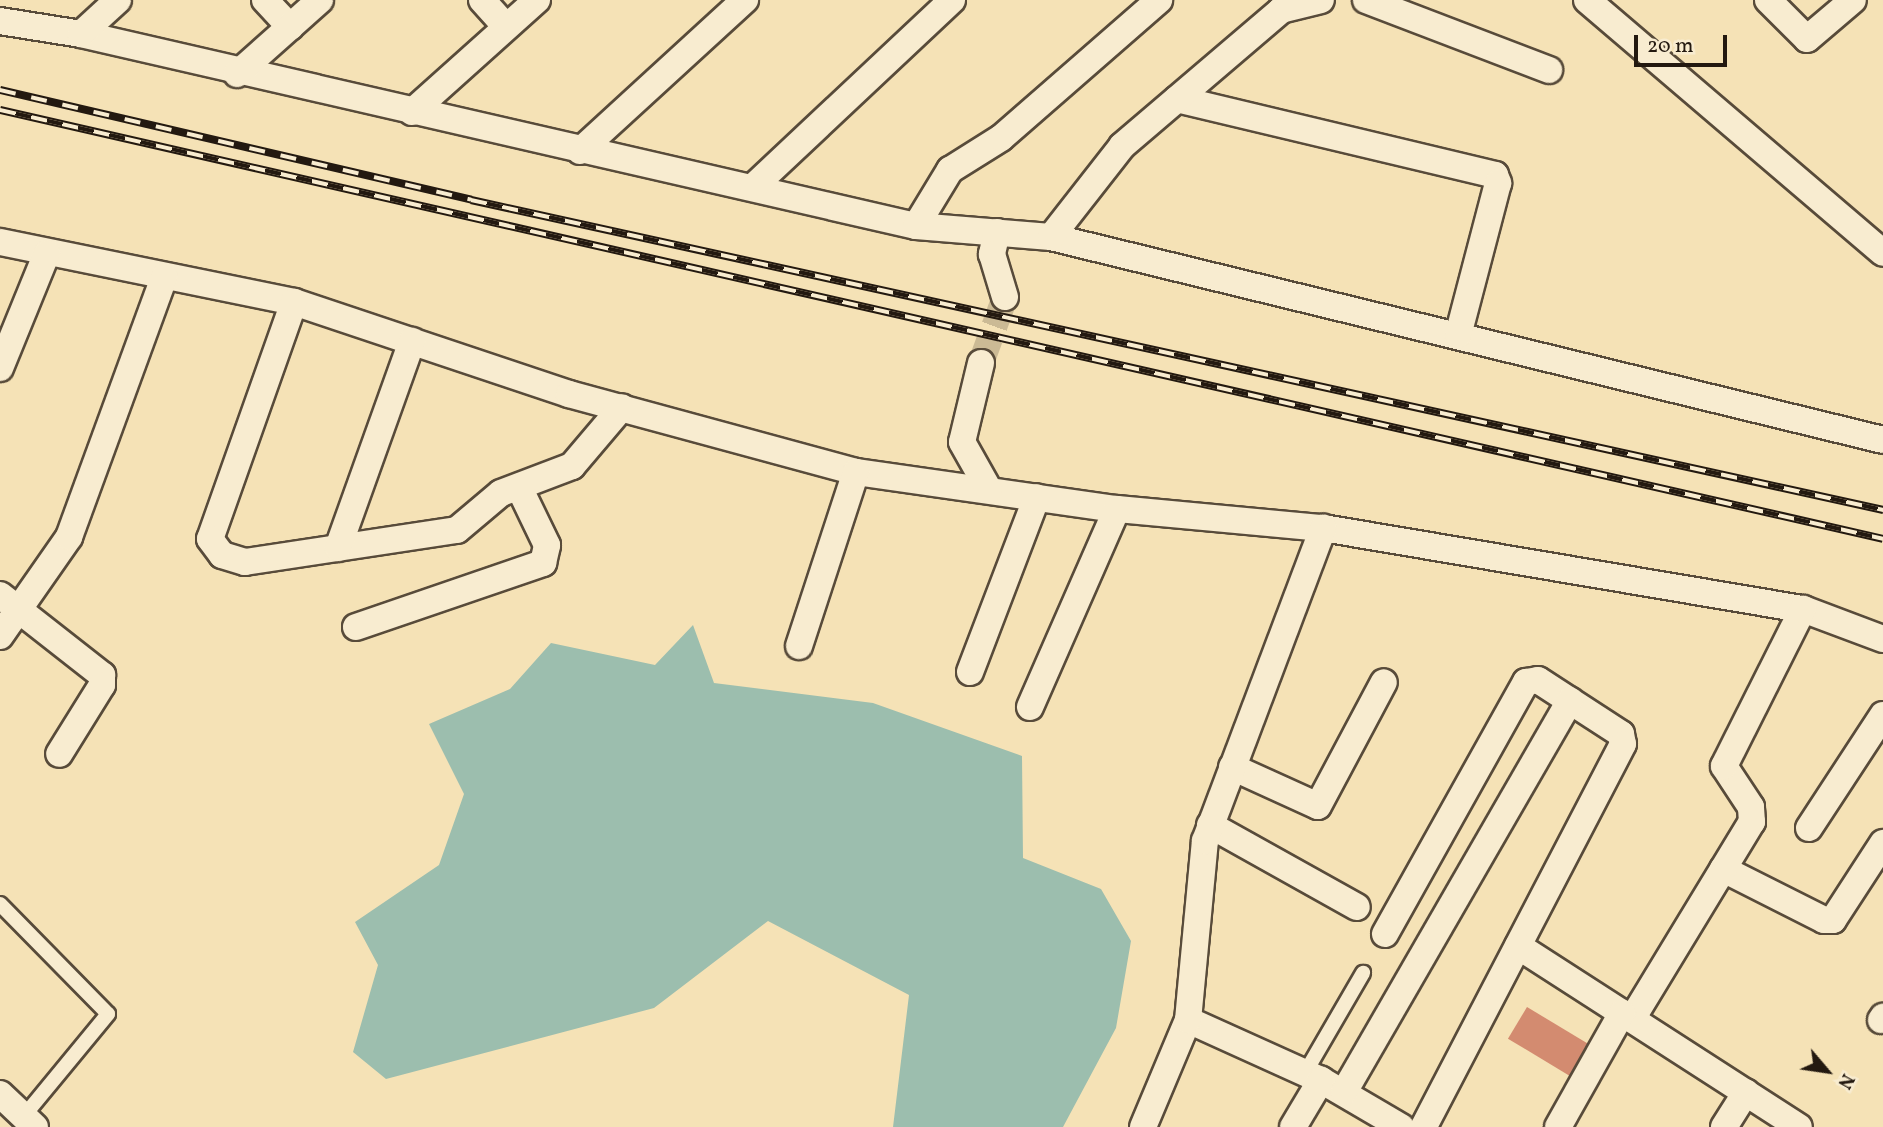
<!DOCTYPE html>
<html>
<head>
<meta charset="utf-8">
<style>
	body { margin:0 }
	#map { position:relative; width:1883px; height:1127px; overflow:hidden; background:#f5e2b6; font-family:Vollkorn,serif }
	div>[style] { position:absolute }
	.water>* { inset:0; background:#9cbeae }
	.building>* { inset:0; background:#d38b70; transform-origin:0 0 }
	.street-tunnel>* { height:26px; margin-top:-13px; transform-origin:0; background:repeating-linear-gradient(90deg,#cbba95 0 26px,transparent 0 39px) }
	.roads { filter:drop-shadow(2px 0 #584b3a) drop-shadow(-2px 0 #584b3a) drop-shadow(0 2px #584b3a) drop-shadow(0 -2px #584b3a) }
	.lane>* { height:14px; margin:-7px; padding:0 7px; transform-origin:7px; border-radius:7px; background:#f8ecd0 }
	.street>* { height:26px; margin:-13px; padding:0 13px; transform-origin:13px; border-radius:13px; background:#f8ecd0 }
	.rail>* { height:8px; margin-top:-4px; transform-origin:0; background:repeating-linear-gradient(90deg,#f8ecd0 0 16px,#231910 0 32px); box-sizing:border-box; border-block:2px solid #231910 }
	span { translate:-50% -50%; white-space:nowrap; text-align:center; line-height:1.15; -webkit-text-stroke:5px #f8ecd0; paint-order:stroke }
	.north { position:absolute; left:1792px; top:1036px; width:70px; height:70px; -webkit-text-stroke:5px #f8ecd0; paint-order:stroke; rotate:119deg; font-size:19px; font-weight:700; line-height:28px; text-align:center; color:#231910 }
	.north::after { content:''; display:block; margin:auto; width:24px; height:32px; background:#231910; clip-path:polygon(50% 0,100% 100%,50% 72%,0 100%) }
	.scale { position:absolute; left:1634px; top:35px; width:93px; height:32px; box-sizing:border-box; border:4px solid #231910; border-top:0; padding-left:9px; font-size:21px; line-height:24px; white-space:nowrap; color:#231910; -webkit-text-stroke:5px #f8ecd0; paint-order:stroke }
</style>
</head>
<body>
<div id="map">
	<div class="water">
		<i style="clip-path:polygon(693px 625px,714px 683px,873px 703px,1022px 756px,1023px 858px,1101px 889px,1131px 941px,1116px 1028px,1063px 1127px,893px 1127px,909px 995px,768px 921px,654px 1008px,386px 1079px,353px 1052px,378px 965px,355px 922px,439px 865px,464px 794px,429px 724px,510px 689px,551px 643px,655px 665px)"></i>
	</div>
	<div class="building">
		<i style="left:1527px;top:1007px;width:78px;height:37px;rotate:31deg"></i>
	</div>
	<div class="street-tunnel">
		<i style="left:981px;top:363px;width:70px;rotate:-70deg"></i>
	</div>
	<div class="roads">
		<div class="lane">
			<i style="left:0;top:904px;width:154px;rotate:45.5deg"></i>
			<i style="left:108px;top:1014px;width:132px;rotate:129.5deg"></i>
			<i style="left:1305px;top:1073px;width:116px;rotate:-59.9deg"></i>
		</div>
		<div class="street">
			<i style="left:265px;top:0;width:37px;rotate:47deg"></i>
			<i style="left:482px;top:0;width:36px;rotate:48deg"></i>
			<i style="left:1366px;top:0;width:196px;rotate:20.9deg"></i>
			<i style="left:1587px;top:0;width:389px;rotate:40.5deg"></i>
			<i style="left:1768px;top:0;width:55px;rotate:45deg"></i>
			<i style="left:1807px;top:39px;width:60px;rotate:-40.3deg"></i>
			<i style="left:0;top:21px;width:82px;rotate:9.1deg"></i>
			<i style="left:81px;top:34px;width:857px;rotate:12.95deg"></i>
			<i style="left:916px;top:226px;width:135px;rotate:4.7deg"></i>
			<i style="left:1051px;top:237px;width:856px;rotate:13.71deg"></i>
			<i style="left:81px;top:34px;width:50px;rotate:-42.6deg"></i>
			<i style="left:237px;top:74px;width:111px;rotate:-41.7deg"></i>
			<i style="left:1177px;top:99px;width:327px;rotate:13.4deg"></i>
			<i style="left:1495px;top:175px;width:9px;rotate:69deg"></i>
			<i style="left:1498px;top:183px;width:157px;rotate:104.7deg"></i>
			<i style="left:412px;top:112px;width:168px;rotate:-41.9deg"></i>
			<i style="left:580px;top:151px;width:224px;rotate:-42.5deg"></i>
			<i style="left:753px;top:187px;width:273px;rotate:-43.2deg"></i>
			<i style="left:916px;top:226px;width:66px;rotate:-58.7deg"></i>
			<i style="left:950px;top:170px;width:60px;rotate:-32.1deg"></i>
			<i style="left:1001px;top:138px;width:210px;rotate:-41.1deg"></i>
			<i style="left:997px;top:232px;width:23px;rotate:103deg"></i>
			<i style="left:992px;top:254px;width:45px;rotate:73.2deg"></i>
			<i style="left:1051px;top:237px;width:115px;rotate:-52deg"></i>
			<i style="left:1122px;top:146px;width:209px;rotate:-40.5deg"></i>
			<i style="left:1281px;top:10px;width:41px;rotate:-14deg"></i>
			<i style="left:0;top:242px;width:300px;rotate:11.5deg"></i>
			<i style="left:294px;top:302px;width:290px;rotate:18.5deg"></i>
			<i style="left:569px;top:394px;width:297px;rotate:15.2deg"></i>
			<i style="left:856px;top:472px;width:264px;rotate:8.1deg"></i>
			<i style="left:1117px;top:509px;width:207px;rotate:5.3deg"></i>
			<i style="left:1323px;top:528px;width:487px;rotate:9.6deg"></i>
			<i style="left:1803px;top:609px;width:85px;rotate:20.6deg"></i>
			<i style="left:294px;top:302px;width:251px;rotate:109.5deg"></i>
			<i style="left:210px;top:539px;width:20px;rotate:53deg"></i>
			<i style="left:222px;top:555px;width:24px;rotate:17deg"></i>
			<i style="left:245px;top:562px;width:214px;rotate:-8.6deg"></i>
			<i style="left:457px;top:530px;width:57px;rotate:-40.1deg"></i>
			<i style="left:501px;top:493px;width:76px;rotate:-20.8deg"></i>
			<i style="left:572px;top:466px;width:77px;rotate:-49.7deg"></i>
			<i style="left:981px;top:363px;width:81px;rotate:103.5deg"></i>
			<i style="left:962px;top:442px;width:55px;rotate:60.6deg"></i>
			<i style="left:0;top:368px;width:124px;rotate:-67.8deg"></i>
			<i style="left:338px;top:548px;width:220px;rotate:-70.3deg"></i>
			<i style="left:0;top:595px;width:130px;rotate:38.1deg"></i>
			<i style="left:102px;top:675px;width:10px;rotate:90deg"></i>
			<i style="left:102px;top:685px;width:81px;rotate:121.9deg"></i>
			<i style="left:356px;top:627px;width:198px;rotate:-18.9deg"></i>
			<i style="left:543px;top:563px;width:18px;rotate:-77deg"></i>
			<i style="left:547px;top:545px;width:64px;rotate:-115.8deg"></i>
			<i style="left:0;top:636px;width:121px;rotate:-55.1deg"></i>
			<i style="left:69px;top:537px;width:277px;rotate:-69.9deg"></i>
			<i style="left:799px;top:646px;width:183px;rotate:-71.9deg"></i>
			<i style="left:970px;top:672px;width:187px;rotate:-69.1deg"></i>
			<i style="left:1030px;top:707px;width:216px;rotate:-66.3deg"></i>
			<i style="left:1232px;top:767px;width:94px;rotate:24.4deg"></i>
			<i style="left:1318px;top:806px;width:140px;rotate:-62deg"></i>
			<i style="left:1210px;top:825px;width:168px;rotate:29.2deg"></i>
			<i style="left:1809px;top:828px;width:135px;rotate:-56.8deg"></i>
			<i style="left:1723px;top:869px;width:113px;rotate:26.8deg"></i>
			<i style="left:1824px;top:920px;width:9px"></i>
			<i style="left:1833px;top:920px;width:92px;rotate:-57deg"></i>
			<i style="left:1385px;top:934px;width:289px;rotate:-60.8deg"></i>
			<i style="left:1526px;top:682px;width:12px;rotate:-9deg"></i>
			<i style="left:1538px;top:680px;width:99px;rotate:33deg"></i>
			<i style="left:1621px;top:734px;width:10px;rotate:79deg"></i>
			<i style="left:1623px;top:744px;width:432px;rotate:117.5deg"></i>
			<i style="left:1518px;top:946px;width:334px;rotate:32.8deg"></i>
			<i style="left:1632px;top:1019px;width:231px;rotate:-58.7deg"></i>
			<i style="left:1752px;top:822px;width:15px;rotate:-94deg"></i>
			<i style="left:1751px;top:807px;width:49px;rotate:-123.4deg"></i>
			<i style="left:1724px;top:766px;width:176px;rotate:-63.3deg"></i>
			<i style="left:1188px;top:1020px;width:146px;rotate:24.3deg"></i>
			<i style="left:1321px;top:1080px;width:93px;rotate:30.4deg"></i>
			<i style="left:1881px;top:1020px;width:4px;rotate:-56deg"></i>
			<i style="left:1344px;top:1092px;width:452px;rotate:-60deg"></i>
			<i style="left:0;top:1094px;width:48px;rotate:43.3deg"></i>
			<i style="left:1143px;top:1127px;width:116px;rotate:-67.2deg"></i>
			<i style="left:1188px;top:1020px;width:180px;rotate:-84.6deg"></i>
			<i style="left:1205px;top:841px;width:335px;rotate:-69.3deg"></i>
			<i style="left:1293px;top:1127px;width:55px;rotate:-59.2deg"></i>
			<i style="left:1558px;top:1127px;width:131px;rotate:-60.7deg"></i>
			<i style="left:1724px;top:1127px;width:41px;rotate:-57.8deg"></i>
		</div>
	</div>
	<div class="rail">
		<i style="left:0;top:90px;width:484px;rotate:13.1deg"></i>
		<i style="left:471px;top:200px;width:1446px;rotate:12.38deg"></i>
		<i style="left:0;top:110px;width:1931px;rotate:12.83deg"></i>
	</div>
	<div class="north">N</div>
	<div class="scale">20 m</div>
</div>
</body>
</html>
